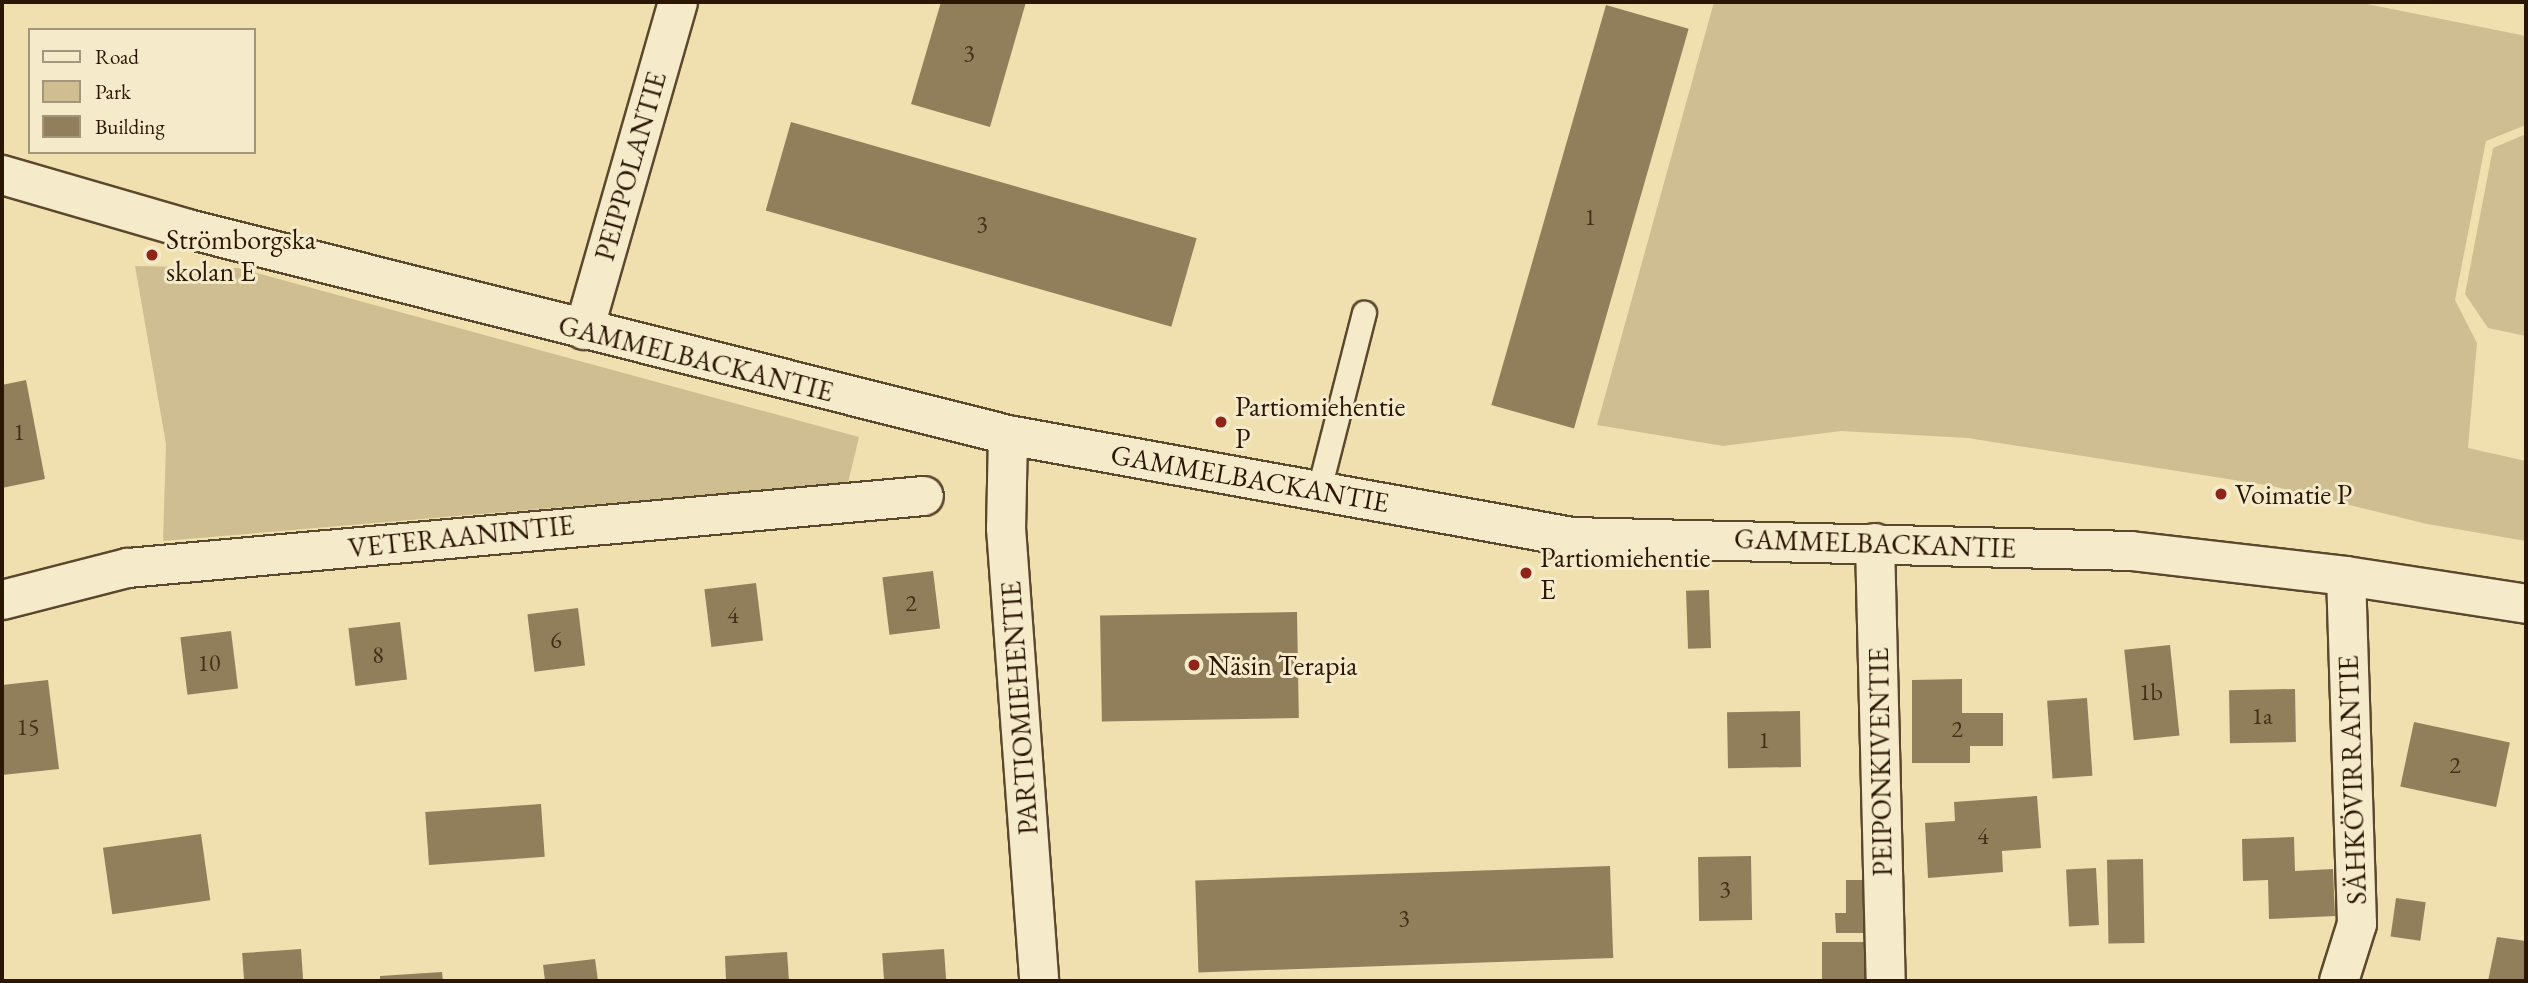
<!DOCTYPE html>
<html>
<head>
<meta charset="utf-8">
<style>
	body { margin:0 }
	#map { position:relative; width:2528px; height:983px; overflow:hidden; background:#f0e0af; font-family:"EB Garamond",serif }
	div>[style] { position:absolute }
	.green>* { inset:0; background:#cfbe92 }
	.building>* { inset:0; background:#917f5c; transform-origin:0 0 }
	.roads { filter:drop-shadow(2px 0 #5c482d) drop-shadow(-2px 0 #5c482d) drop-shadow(0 2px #5c482d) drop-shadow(0 -2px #5c482d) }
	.lane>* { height:23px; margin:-11.5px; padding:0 11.5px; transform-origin:11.5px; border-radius:11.5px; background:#f5ebcb }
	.street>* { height:38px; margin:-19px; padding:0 19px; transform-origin:19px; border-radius:19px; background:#f5ebcb }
	.secondary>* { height:38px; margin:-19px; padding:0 19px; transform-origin:19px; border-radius:19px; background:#f5ebcb }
	.dots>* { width:19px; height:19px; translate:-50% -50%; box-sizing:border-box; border:4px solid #f5ebcb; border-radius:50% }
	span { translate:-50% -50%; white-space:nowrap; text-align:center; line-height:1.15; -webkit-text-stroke:6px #f5ebcb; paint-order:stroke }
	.number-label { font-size:24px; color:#443018 }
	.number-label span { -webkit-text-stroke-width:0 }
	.street-label { font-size:28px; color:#2b1602 }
	.poi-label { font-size:28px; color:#2b1602 }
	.left { translate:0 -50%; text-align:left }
	.frame { position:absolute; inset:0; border:4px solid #2b1602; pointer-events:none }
	.legend { position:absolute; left:28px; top:28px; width:228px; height:126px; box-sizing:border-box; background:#f5ebcb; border:2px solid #a4967b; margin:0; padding:9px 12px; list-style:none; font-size:21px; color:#2b1602 }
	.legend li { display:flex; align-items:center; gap:14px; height:35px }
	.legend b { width:35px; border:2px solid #a4967b }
</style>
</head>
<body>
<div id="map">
	<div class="green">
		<i style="clip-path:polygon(1714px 2px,2357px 2px,2526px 36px,2526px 125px,2486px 141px,2455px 300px,2477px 343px,2468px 448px,2526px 461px,2526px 541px,2427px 524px,2272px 486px,1968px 438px,1841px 431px,1723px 446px,1597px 425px)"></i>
		<i style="clip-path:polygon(2526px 134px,2526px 336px,2488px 328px,2465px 294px,2493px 148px)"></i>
		<i style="clip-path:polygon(135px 266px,238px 268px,859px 437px,848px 483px,163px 541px,166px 444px)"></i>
	</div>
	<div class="building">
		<i style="clip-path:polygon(941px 2px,1026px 2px,990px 127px,911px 104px)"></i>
		<i style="left:1606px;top:5px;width:86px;height:416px;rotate:16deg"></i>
		<i style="left:791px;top:122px;width:422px;height:92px;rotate:16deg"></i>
		<i style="clip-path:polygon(26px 380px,45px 479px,2px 488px,2px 385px)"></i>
		<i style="left:933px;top:571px;width:58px;height:51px;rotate:83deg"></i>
		<i style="left:756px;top:583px;width:58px;height:52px;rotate:83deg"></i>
		<i style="left:1709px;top:590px;width:58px;height:23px;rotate:88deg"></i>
		<i style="left:578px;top:608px;width:58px;height:51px;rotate:83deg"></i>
		<i style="left:1297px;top:612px;width:106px;height:197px;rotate:89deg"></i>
		<i style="left:400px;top:622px;width:58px;height:52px;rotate:83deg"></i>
		<i style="left:231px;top:631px;width:58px;height:51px;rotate:83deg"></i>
		<i style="left:2170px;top:645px;width:91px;height:46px;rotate:84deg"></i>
		<i style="clip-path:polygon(1962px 679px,1962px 713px,2003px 713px,2003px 746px,1970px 746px,1970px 763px,1912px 763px,1912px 680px)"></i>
		<i style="clip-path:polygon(48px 680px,59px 769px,2px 775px,2px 685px)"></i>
		<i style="left:2295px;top:689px;width:53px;height:66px;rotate:89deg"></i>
		<i style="left:2087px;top:698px;width:78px;height:40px;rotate:86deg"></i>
		<i style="left:1800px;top:711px;width:56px;height:73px;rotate:89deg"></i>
		<i style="left:2414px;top:722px;width:98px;height:66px;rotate:12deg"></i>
		<i style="clip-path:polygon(2037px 796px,2041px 848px,2002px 851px,2003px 872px,1928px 878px,1925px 823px,1955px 821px,1954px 802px)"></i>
		<i style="left:541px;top:804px;width:53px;height:116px;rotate:86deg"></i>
		<i style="left:201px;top:834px;width:67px;height:99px;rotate:82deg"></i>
		<i style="clip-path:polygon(2294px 837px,2295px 871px,2333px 869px,2335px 916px,2269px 919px,2268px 880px,2243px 881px,2242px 839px)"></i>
		<i style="left:1751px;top:856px;width:64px;height:53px;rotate:89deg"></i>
		<i style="left:2143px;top:859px;width:84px;height:36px;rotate:89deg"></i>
		<i style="left:1610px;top:866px;width:92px;height:415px;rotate:88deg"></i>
		<i style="left:2096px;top:868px;width:57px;height:30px;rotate:87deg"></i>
		<i style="clip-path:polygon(1846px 880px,1865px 880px,1866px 933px,1836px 933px,1835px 913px,1846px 913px)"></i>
		<i style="left:2396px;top:898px;width:30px;height:39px;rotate:8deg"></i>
		<i style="clip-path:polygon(2497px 937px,2526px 941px,2526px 981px,2488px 981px)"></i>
		<i style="left:1822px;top:942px;width:45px;height:39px"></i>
		<i style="left:301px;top:949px;width:32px;height:59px;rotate:86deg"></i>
		<i style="left:944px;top:949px;width:32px;height:62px;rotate:86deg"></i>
		<i style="clip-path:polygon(787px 952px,789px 981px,726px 981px,725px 956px)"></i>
		<i style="clip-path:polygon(595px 959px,598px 981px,545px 981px,543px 965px)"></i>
		<i style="clip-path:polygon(442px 972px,443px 981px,380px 981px,380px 976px)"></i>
	</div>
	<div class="roads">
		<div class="lane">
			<i style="left:1319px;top:489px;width:182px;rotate:-75.7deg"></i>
		</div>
		<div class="street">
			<i style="left:584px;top:330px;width:341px;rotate:-74deg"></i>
			<i style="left:1008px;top:435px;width:93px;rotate:91.2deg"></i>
			<i style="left:1006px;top:528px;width:454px;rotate:85.8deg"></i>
			<i style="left:1875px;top:543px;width:438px;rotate:88.6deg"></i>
			<i style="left:2px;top:600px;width:130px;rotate:-14.3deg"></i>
			<i style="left:128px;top:568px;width:799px;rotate:-5.17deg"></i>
			<i style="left:2339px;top:981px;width:60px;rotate:-72.5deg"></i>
			<i style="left:2357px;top:924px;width:348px;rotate:-91.8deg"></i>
		</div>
		<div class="secondary">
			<i style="left:2px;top:175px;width:190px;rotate:16.2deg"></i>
			<i style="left:184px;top:228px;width:850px;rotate:14.1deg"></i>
			<i style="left:1008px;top:435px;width:573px;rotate:10.25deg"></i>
			<i style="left:1572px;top:537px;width:559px;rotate:1.43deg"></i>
			<i style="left:2131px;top:551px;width:216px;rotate:6.6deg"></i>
			<i style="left:2346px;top:576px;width:182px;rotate:8.8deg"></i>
		</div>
	</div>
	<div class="dots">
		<i style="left:152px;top:255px;background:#8f2418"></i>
		<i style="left:1221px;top:422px;background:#8f2418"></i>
		<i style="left:2221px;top:494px;background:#8f2418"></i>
		<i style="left:1526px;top:573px;background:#8f2418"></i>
		<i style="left:1194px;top:665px;background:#8f2418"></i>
	</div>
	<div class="number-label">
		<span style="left:969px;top:53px">3</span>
		<span style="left:1590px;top:217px">1</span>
		<span style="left:982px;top:224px">3</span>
		<span style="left:19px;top:432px">1</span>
		<span style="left:911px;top:603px">2</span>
		<span style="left:733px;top:615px">4</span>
		<span style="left:556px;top:640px">6</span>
		<span style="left:378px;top:655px">8</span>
		<span style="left:209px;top:663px">10</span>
		<span style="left:2151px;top:692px">1b</span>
		<span style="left:2262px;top:716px">1a</span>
		<span style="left:28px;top:727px">15</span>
		<span style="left:1957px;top:729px">2</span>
		<span style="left:1764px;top:740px">1</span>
		<span style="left:2455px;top:765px">2</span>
		<span style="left:1983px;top:836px">4</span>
		<span style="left:1725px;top:889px">3</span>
		<span style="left:1404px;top:918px">3</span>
	</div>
	<div class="street-label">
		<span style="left:630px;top:166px;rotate:-74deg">PEIPPOLANTIE</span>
		<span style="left:696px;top:358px;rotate:14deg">GAMMELBACKANTIE</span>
		<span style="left:1250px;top:478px;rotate:10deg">GAMMELBACKANTIE</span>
		<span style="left:461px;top:536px;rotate:-6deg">VETERAANINTIE</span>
		<span style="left:1875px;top:543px;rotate:2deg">GAMMELBACKANTIE</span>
		<span style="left:1019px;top:708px;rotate:-94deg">PARTIOMIEHENTIE</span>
		<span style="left:1880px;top:762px;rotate:-91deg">PEIPONKIVENTIE</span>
		<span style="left:2352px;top:780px;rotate:-92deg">SÄHKÖVIRRANTIE</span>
	</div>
	<div class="poi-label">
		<span class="left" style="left:166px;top:255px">Strömborgska<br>skolan E</span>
		<span class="left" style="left:1235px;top:422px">Partiomiehentie<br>P</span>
		<span class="left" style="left:2235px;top:494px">Voimatie P</span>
		<span class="left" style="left:1540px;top:573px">Partiomiehentie<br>E</span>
		<span class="left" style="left:1208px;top:665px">Näsin Terapia</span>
	</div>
	<div class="frame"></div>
	<ul class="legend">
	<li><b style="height:9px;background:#f5ebcb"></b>Road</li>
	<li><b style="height:19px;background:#cfbe92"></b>Park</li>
	<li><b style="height:19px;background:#917f5c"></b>Building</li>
	</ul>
</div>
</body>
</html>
